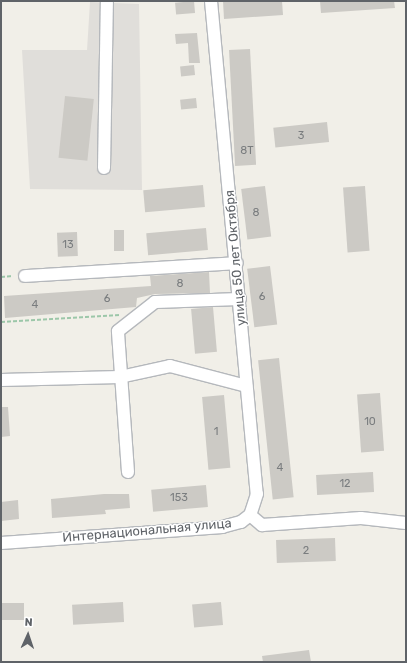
<!DOCTYPE html>
<html>
<head>
<meta charset="utf-8">
<style>
	body { margin:0 }
	#map { position:relative; width:407px; height:663px; overflow:hidden; background:#f1efe8; font-family:Rubik,sans-serif }
	div>[style] { position:absolute }
	.industrial>* { inset:0; background:#e0deda }
	.building>* { inset:0; background:#cccac5; transform-origin:0 0 }
	.path>* { height:2px; margin-top:-1px; transform-origin:0; background:repeating-linear-gradient(90deg,#9cc7a9 0 4px,transparent 0 6px) }
	.roads { filter:drop-shadow(1px 0 #b5b8bc) drop-shadow(-1px 0 #b5b8bc) drop-shadow(0 1px #b5b8bc) drop-shadow(0 -1px #b5b8bc) }
	.minor>* { height:12px; margin:-6px; padding:0 6px; transform-origin:6px; border-radius:6px; background:#fff }
	span { translate:-50% -50%; white-space:nowrap; text-align:center; line-height:1.15; -webkit-text-stroke:3px #fff; paint-order:stroke }
	.number-label { font-size:11px; color:#7a7d7f }
	.number-label span { -webkit-text-stroke-width:0 }
	.street-label { font-size:13px; color:#5f6368 }
	.frame { position:absolute; inset:0; border:2px solid #5f6368; pointer-events:none }
	.north { position:absolute; left:8px; top:615px; width:40px; height:40px; -webkit-text-stroke:3px #fff; paint-order:stroke; rotate:3deg; font-size:11px; font-weight:700; line-height:16px; text-align:center; color:#5f6368 }
	.north::after { content:''; display:block; margin:auto; width:14px; height:18px; background:#5f6368; clip-path:polygon(50% 0,100% 100%,50% 72%,0 100%) }
</style>
</head>
<body>
<div id="map">
	<div class="industrial">
		<i style="clip-path:polygon(90px 2px,139px 4px,142px 190px,30px 189px,22px 50px,87px 50px)"></i>
	</div>
	<div class="building">
		<i style="left:194px;top:1px;width:12px;height:19px;rotate:85deg"></i>
		<i style="clip-path:polygon(223px 1px,282px 1px,283px 15px,224px 19px)"></i>
		<i style="clip-path:polygon(320px 1px,394px 1px,395px 8px,321px 13px)"></i>
		<i style="clip-path:polygon(197px 33px,200px 63px,189px 63px,188px 43px,176px 44px,175px 34px)"></i>
		<i style="left:250px;top:49px;width:116px;height:21px;rotate:87deg"></i>
		<i style="left:194px;top:65px;width:10px;height:14px;rotate:84deg"></i>
		<i style="left:65px;top:96px;width:29px;height:62px;rotate:6deg"></i>
		<i style="left:196px;top:98px;width:10px;height:16px;rotate:84deg"></i>
		<i style="left:327px;top:122px;width:20px;height:54px;rotate:84deg"></i>
		<i style="left:203px;top:185px;width:22px;height:60px;rotate:85deg"></i>
		<i style="left:265px;top:186px;width:51px;height:24px;rotate:83deg"></i>
		<i style="left:365px;top:186px;width:65px;height:22px;rotate:86deg"></i>
		<i style="left:206px;top:228px;width:22px;height:60px;rotate:85deg"></i>
		<i style="left:114px;top:230px;width:10px;height:21px"></i>
		<i style="left:77px;top:232px;width:24px;height:20px;rotate:88deg"></i>
		<i style="left:270px;top:266px;width:59px;height:23px;rotate:83deg"></i>
		<i style="clip-path:polygon(209px 272px,210px 293px,155px 294px,137px 298px,136px 307px,5px 318px,4px 296px,151px 286px,150px 276px)"></i>
		<i style="left:213px;top:307px;width:45px;height:22px;rotate:85deg"></i>
		<i style="left:279px;top:358px;width:140px;height:21px;rotate:84deg"></i>
		<i style="left:380px;top:393px;width:58px;height:23px;rotate:86deg"></i>
		<i style="left:224px;top:395px;width:73px;height:22px;rotate:85deg"></i>
		<i style="clip-path:polygon(1px 407px,8px 407px,10px 436px,1px 437px)"></i>
		<i style="left:373px;top:472px;width:20px;height:57px;rotate:87deg"></i>
		<i style="left:206px;top:485px;width:22px;height:55px;rotate:85deg"></i>
		<i style="clip-path:polygon(104px 494px,129px 494px,130px 508px,105px 510px,106px 514px,52px 518px,51px 499px)"></i>
		<i style="clip-path:polygon(18px 500px,19px 519px,1px 521px,1px 502px)"></i>
		<i style="left:335px;top:538px;width:23px;height:59px;rotate:88deg"></i>
		<i style="left:123px;top:602px;width:20px;height:51px;rotate:87deg"></i>
		<i style="left:221px;top:602px;width:23px;height:29px;rotate:85deg"></i>
		<i style="left:24px;top:603px;width:17px;height:23px;rotate:90deg"></i>
		<i style="clip-path:polygon(309px 650px,311px 662px,263px 662px,262px 656px)"></i>
	</div>
	<div class="path">
		<i style="left:1px;top:277px;width:12px;rotate:-5deg"></i>
		<i style="left:1px;top:322px;width:119px;rotate:-3.4deg"></i>
	</div>
	<div class="roads">
		<div class="minor">
			<i style="left:211px;top:1px;width:495px;rotate:84.7deg"></i>
			<i style="left:257px;top:494px;width:22px;rotate:108deg"></i>
			<i style="left:104px;top:168px;width:167px;rotate:-89deg"></i>
			<i style="left:25px;top:276px;width:212px;rotate:-3.5deg"></i>
			<i style="left:1px;top:380px;width:119px;rotate:-1.4deg"></i>
			<i style="left:120px;top:377px;width:51px;rotate:-12.4deg"></i>
			<i style="left:170px;top:366px;width:79px;rotate:14.7deg"></i>
			<i style="left:128px;top:472px;width:141px;rotate:-94.1deg"></i>
			<i style="left:118px;top:331px;width:47px;rotate:-38.1deg"></i>
			<i style="left:155px;top:302px;width:85px;rotate:-2deg"></i>
			<i style="left:250px;top:515px;width:16px;rotate:40deg"></i>
			<i style="left:262px;top:525px;width:99px;rotate:-4deg"></i>
			<i style="left:361px;top:518px;width:45px;rotate:6.3deg"></i>
			<i style="left:1px;top:543px;width:222px;rotate:-4.1deg"></i>
			<i style="left:222px;top:527px;width:20px;rotate:-15deg"></i>
			<i style="left:241px;top:522px;width:11px;rotate:-38deg"></i>
		</div>
	</div>
	<div class="number-label">
		<span style="left:301px;top:136px">3</span>
		<span style="left:247px;top:151px">8Т</span>
		<span style="left:256px;top:213px">8</span>
		<span style="left:68px;top:245px">13</span>
		<span style="left:180px;top:284px">8</span>
		<span style="left:262px;top:297px">6</span>
		<span style="left:107px;top:299px">6</span>
		<span style="left:35px;top:305px">4</span>
		<span style="left:370px;top:422px">10</span>
		<span style="left:216px;top:432px">1</span>
		<span style="left:280px;top:468px">4</span>
		<span style="left:345px;top:484px">12</span>
		<span style="left:179px;top:498px">153</span>
		<span style="left:306px;top:551px">2</span>
	</div>
	<div class="street-label">
		<span style="left:236px;top:258px;rotate:-95deg">улица 50 лет Октября</span>
		<span style="left:147px;top:531px;rotate:-5deg">Интернациональная улица</span>
	</div>
	<div class="frame"></div>
	<div class="north">N</div>
</div>
</body>
</html>
